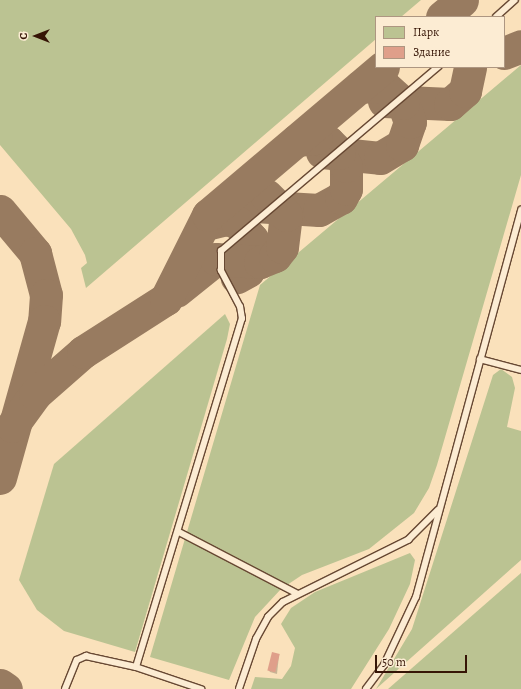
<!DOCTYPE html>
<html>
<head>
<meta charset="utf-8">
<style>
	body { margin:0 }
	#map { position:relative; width:521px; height:689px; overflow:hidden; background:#fae1bb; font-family:Alegreya,serif }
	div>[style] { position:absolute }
	.green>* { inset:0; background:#bbc392 }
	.shadow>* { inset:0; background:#0003 }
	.taxiway>* { height:33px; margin:-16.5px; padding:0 16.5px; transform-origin:16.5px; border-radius:16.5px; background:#987b60 }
	.building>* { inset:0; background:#df9f8a; transform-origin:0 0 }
	.roads { filter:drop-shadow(1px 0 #674833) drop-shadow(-1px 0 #674833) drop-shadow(0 1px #674833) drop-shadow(0 -1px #674833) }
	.lane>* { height:5.5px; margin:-2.75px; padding:0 2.75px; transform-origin:2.75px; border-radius:2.75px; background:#fcecd3 }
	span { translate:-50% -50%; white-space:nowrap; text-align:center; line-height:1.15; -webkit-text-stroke:3px #fcecd3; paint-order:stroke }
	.legend { position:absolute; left:375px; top:16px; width:130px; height:52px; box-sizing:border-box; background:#fcecd3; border:1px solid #ad9681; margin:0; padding:5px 7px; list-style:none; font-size:12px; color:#361506 }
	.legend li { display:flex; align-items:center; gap:8px; height:20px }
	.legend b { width:20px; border:1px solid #ad9681 }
	.north { position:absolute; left:16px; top:16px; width:40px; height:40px; -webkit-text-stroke:3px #fcecd3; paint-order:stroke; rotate:270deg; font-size:11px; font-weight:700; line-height:16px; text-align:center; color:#361506 }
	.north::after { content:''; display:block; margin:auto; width:14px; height:18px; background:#361506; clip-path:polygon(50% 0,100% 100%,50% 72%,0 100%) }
	.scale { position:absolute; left:375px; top:655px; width:92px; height:18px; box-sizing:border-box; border:2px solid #361506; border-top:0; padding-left:5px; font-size:12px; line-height:14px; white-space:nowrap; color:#361506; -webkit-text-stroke:3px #fcecd3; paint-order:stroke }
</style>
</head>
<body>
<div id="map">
	<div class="green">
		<i style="clip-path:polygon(0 0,421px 0,401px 17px,376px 17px,376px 39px,86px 288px,81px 268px,87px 263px,85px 255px,71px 229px,0 145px)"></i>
		<i style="clip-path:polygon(521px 65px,521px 175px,437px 465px,429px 488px,414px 513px,369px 549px,302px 575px,281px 589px,255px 617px,229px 680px,150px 657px,260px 285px)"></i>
		<i style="clip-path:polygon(225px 314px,230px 324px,227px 339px,135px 652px,64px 631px,37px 610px,19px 580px,54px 464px)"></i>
		<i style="clip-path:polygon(501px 369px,512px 377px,515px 388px,507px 427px,521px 431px,521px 560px,376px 689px,412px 629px,493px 375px)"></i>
		<i style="clip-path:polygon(410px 553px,415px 560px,410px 584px,389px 629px,351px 689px,251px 689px,255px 677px,282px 679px,291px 666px,295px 648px,281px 624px,291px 608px,315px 592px)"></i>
		<i style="clip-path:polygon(521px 573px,521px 689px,388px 689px)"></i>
	</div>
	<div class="shadow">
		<i style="clip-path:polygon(279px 655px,277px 674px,270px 672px,268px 669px)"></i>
	</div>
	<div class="taxiway">
		<i style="left:442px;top:17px;width:26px;rotate:-40deg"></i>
		<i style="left:504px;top:53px;width:18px;rotate:-22deg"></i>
		<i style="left:384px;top:101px;width:66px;rotate:2.6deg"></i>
		<i style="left:450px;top:104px;width:20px;rotate:-41deg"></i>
		<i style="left:465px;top:91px;width:25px;rotate:-78deg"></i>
		<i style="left:322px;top:152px;width:58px;rotate:5.9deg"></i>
		<i style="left:380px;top:158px;width:26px;rotate:-31deg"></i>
		<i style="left:402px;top:145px;width:24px;rotate:-71deg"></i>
		<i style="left:410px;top:122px;width:20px;rotate:-110deg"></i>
		<i style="left:403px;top:103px;width:25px;rotate:-138deg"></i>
		<i style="left:384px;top:86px;width:24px;rotate:178deg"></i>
		<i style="left:222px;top:204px;width:97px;rotate:3.5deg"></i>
		<i style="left:319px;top:210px;width:25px;rotate:-29deg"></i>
		<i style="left:341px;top:198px;width:10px;rotate:-61deg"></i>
		<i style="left:346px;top:189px;width:23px;rotate:-90deg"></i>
		<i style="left:346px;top:166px;width:15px;rotate:-118deg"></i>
		<i style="left:339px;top:153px;width:16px;rotate:-135deg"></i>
		<i style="left:328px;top:142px;width:13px;rotate:-162deg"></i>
		<i style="left:316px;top:138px;width:19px;rotate:174deg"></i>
		<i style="left:0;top:211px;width:55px;rotate:50.2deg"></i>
		<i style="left:35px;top:253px;width:43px;rotate:75.3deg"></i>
		<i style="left:46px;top:295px;width:26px;rotate:94deg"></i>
		<i style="left:44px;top:321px;width:163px;rotate:105.7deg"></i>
		<i style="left:206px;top:224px;width:21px;rotate:-14deg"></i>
		<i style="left:226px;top:219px;width:11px;rotate:15deg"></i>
		<i style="left:237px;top:222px;width:23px;rotate:49deg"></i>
		<i style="left:252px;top:239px;width:22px;rotate:87deg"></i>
		<i style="left:253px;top:261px;width:11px;rotate:117deg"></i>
		<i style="left:248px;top:271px;width:13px;rotate:151deg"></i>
		<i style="left:176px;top:291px;width:51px;rotate:-38.7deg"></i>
		<i style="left:216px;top:259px;width:44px;rotate:3.9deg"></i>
		<i style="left:260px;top:262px;width:16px;rotate:-22deg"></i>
		<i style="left:275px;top:256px;width:11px;rotate:-52deg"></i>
		<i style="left:282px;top:247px;width:32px;rotate:-83deg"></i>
		<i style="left:286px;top:215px;width:28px;rotate:-135deg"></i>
		<i style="left:12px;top:426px;width:39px;rotate:-54deg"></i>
		<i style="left:35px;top:394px;width:64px;rotate:-41.2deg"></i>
		<i style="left:83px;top:352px;width:98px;rotate:-32.6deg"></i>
		<i style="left:166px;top:299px;width:94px;rotate:-63.4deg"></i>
		<i style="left:208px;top:215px;width:229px;rotate:-40.2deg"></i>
		<i style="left:0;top:685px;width:7px;rotate:34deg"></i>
	</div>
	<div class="building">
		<i style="left:272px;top:652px;width:8px;height:19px;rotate:14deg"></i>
	</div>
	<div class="roads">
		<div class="lane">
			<i style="left:496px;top:17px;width:25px;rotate:-42deg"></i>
			<i style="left:480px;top:359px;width:42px;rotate:15deg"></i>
			<i style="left:179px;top:532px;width:132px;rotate:27.5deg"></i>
			<i style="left:136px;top:667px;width:364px;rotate:-73.1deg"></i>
			<i style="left:242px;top:319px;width:12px;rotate:-99deg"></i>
			<i style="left:240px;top:307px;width:41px;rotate:-117.8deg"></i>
			<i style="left:221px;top:271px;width:20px;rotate:-90deg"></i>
			<i style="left:221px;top:251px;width:285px;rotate:-40.3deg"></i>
			<i style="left:65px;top:689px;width:31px;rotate:-68deg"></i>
			<i style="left:77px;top:660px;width:10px;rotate:-24deg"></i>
			<i style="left:86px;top:656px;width:51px;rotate:12.4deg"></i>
			<i style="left:136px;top:667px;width:69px;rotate:18.7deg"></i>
			<i style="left:239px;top:689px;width:53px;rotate:-71.2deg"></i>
			<i style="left:256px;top:639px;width:25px;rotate:-61deg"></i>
			<i style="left:268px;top:617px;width:21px;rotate:-45deg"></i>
			<i style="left:283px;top:602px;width:140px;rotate:-26.4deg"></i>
			<i style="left:408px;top:540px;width:42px;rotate:-45deg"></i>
			<i style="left:366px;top:689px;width:30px;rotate:-53deg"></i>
			<i style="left:384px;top:665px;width:75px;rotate:-64.8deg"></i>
			<i style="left:416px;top:597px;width:401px;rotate:-74.8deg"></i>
		</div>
	</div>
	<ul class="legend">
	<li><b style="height:11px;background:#bbc392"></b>Парк</li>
	<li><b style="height:11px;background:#df9f8a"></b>Здание</li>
	</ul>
	<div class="north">С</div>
	<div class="scale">50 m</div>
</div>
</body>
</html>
